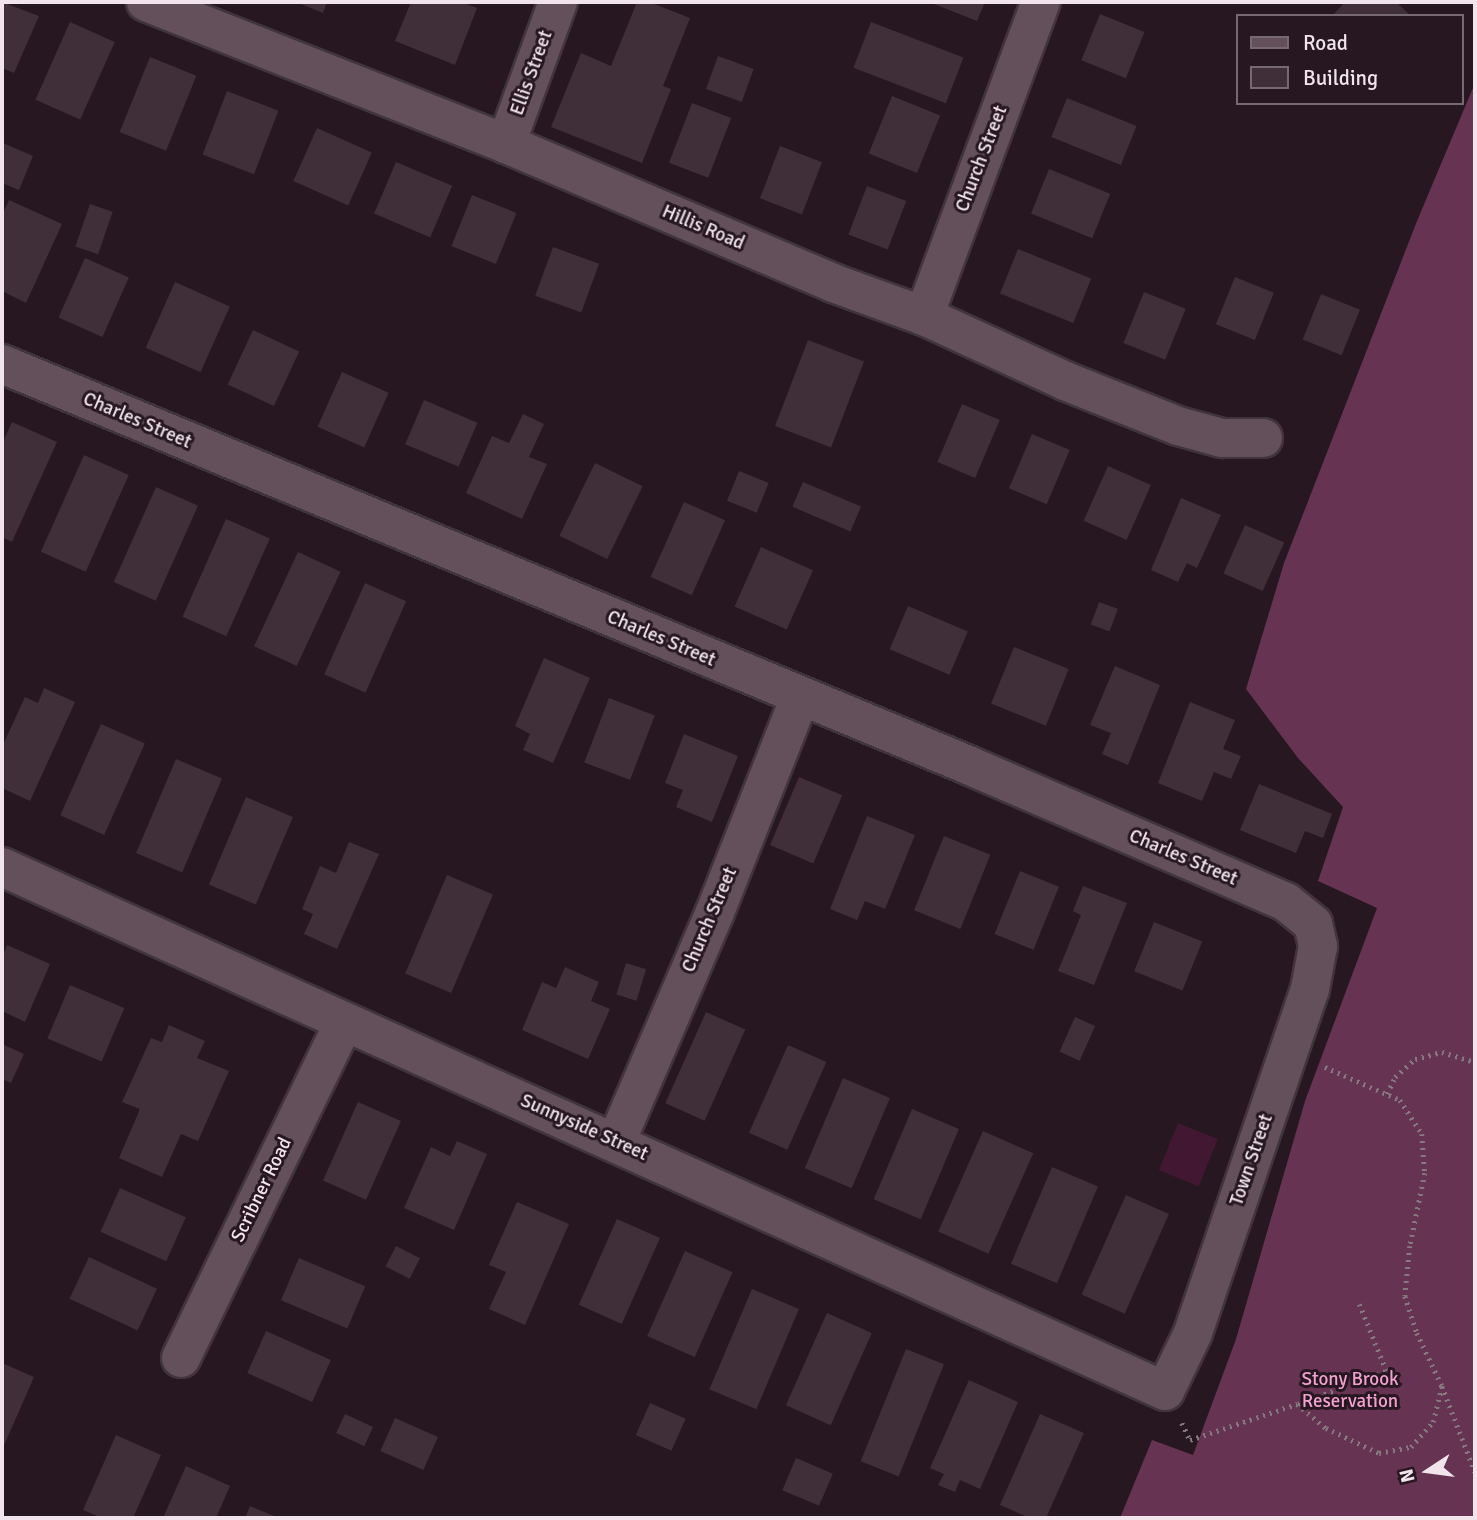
<!DOCTYPE html>
<html>
<head>
<meta charset="utf-8">
<style>
	body { margin:0 }
	#map { position:relative; width:1477px; height:1520px; overflow:hidden; background:#261720; font-family:Signika,sans-serif }
	div>[style] { position:absolute }
	.green>* { inset:0; background:#421732; transform-origin:0 0 }
	.forest>* { inset:0; background:#663352 }
	.building>* { inset:0; background:#402f39; transform-origin:0 0 }
	.path>* { height:4.5px; margin-top:-2.25px; transform-origin:0; background:repeating-linear-gradient(90deg,#85787f 0 2px,transparent 0 7px) }
	.roads { filter:drop-shadow(2px 0 #41353c) drop-shadow(-2px 0 #41353c) drop-shadow(0 2px #41353c) drop-shadow(0 -2px #41353c) }
	.street>* { height:38px; margin:-19px; padding:0 19px; transform-origin:19px; border-radius:19px; background:#63505a }
	span { translate:-50% -50%; white-space:nowrap; text-align:center; line-height:1.15; -webkit-text-stroke:6px #261720; paint-order:stroke }
	.street-label { font-size:19px; color:#f1e5eb }
	.park-label { font-size:19px; color:#f2a0d0 }
	.frame { position:absolute; inset:0; border:4px solid #f1e5eb; pointer-events:none }
	.legend { position:absolute; left:1236px; top:14px; width:228px; height:91px; box-sizing:border-box; background:#261720; border:2px solid #776971; margin:0; padding:9px 12px; list-style:none; font-size:21px; color:#f1e5eb }
	.legend li { display:flex; align-items:center; gap:14px; height:35px }
	.legend b { width:35px; border:2px solid #776971 }
	.north { position:absolute; left:1393px; top:1436px; width:70px; height:70px; -webkit-text-stroke:5px #261720; paint-order:stroke; rotate:257deg; font-size:19px; font-weight:700; line-height:28px; text-align:center; color:#f1e5eb }
	.north::after { content:''; display:block; margin:auto; width:24px; height:32px; background:#f1e5eb; clip-path:polygon(50% 0,100% 100%,50% 72%,0 100%) }
</style>
</head>
<body>
<div id="map">
	<div class="green">
		<i style="left:1178px;top:1123px;width:43px;height:51px;rotate:22deg"></i>
	</div>
	<div class="forest">
		<i style="clip-path:polygon(1475px 83px,1475px 1518px,1120px 1518px,1152px 1440px,1193px 1455px,1236px 1339px,1305px 1101px,1377px 908px,1318px 881px,1343px 807px,1298px 758px,1246px 689px,1284px 563px,1417px 221px)"></i>
	</div>
	<div class="building">
		<i style="clip-path:polygon(2px 2px,39px 16px,14px 73px,2px 68px)"></i>
		<i style="clip-path:polygon(296px 2px,327px 2px,323px 13px)"></i>
		<i style="clip-path:polygon(411px 2px,461px 2px,477px 8px,455px 65px,395px 41px)"></i>
		<i style="clip-path:polygon(637px 2px,649px 2px,690px 18px,663px 86px,671px 89px,642px 163px,551px 127px,581px 53px,611px 66px)"></i>
		<i style="clip-path:polygon(929px 2px,985px 2px,977px 21px)"></i>
		<i style="clip-path:polygon(1345px 2px,1396px 2px,1411px 16px,1332px 16px)"></i>
		<i style="left:1100px;top:14px;width:48px;height:50px;rotate:22deg"></i>
		<i style="left:70px;top:22px;width:49px;height:85px;rotate:24deg"></i>
		<i style="left:871px;top:22px;width:99px;height:49px;rotate:21deg"></i>
		<i style="left:718px;top:56px;width:38px;height:35px;rotate:20deg"></i>
		<i style="left:150px;top:57px;width:50px;height:81px;rotate:22deg"></i>
		<i style="left:227px;top:91px;width:55px;height:68px;rotate:21deg"></i>
		<i style="left:892px;top:96px;width:52px;height:62px;rotate:22deg"></i>
		<i style="left:1067px;top:98px;width:75px;height:42px;rotate:22deg"></i>
		<i style="left:692px;top:103px;width:42px;height:64px;rotate:21deg"></i>
		<i style="left:317px;top:128px;width:60px;height:58px;rotate:24deg"></i>
		<i style="clip-path:polygon(3px 143px,33px 156px,19px 190px,2px 183px)"></i>
		<i style="left:780px;top:146px;width:45px;height:56px;rotate:21deg"></i>
		<i style="left:396px;top:162px;width:61px;height:56px;rotate:23deg"></i>
		<i style="left:1049px;top:169px;width:66px;height:48px;rotate:22deg"></i>
		<i style="left:867px;top:186px;width:42px;height:52px;rotate:21deg"></i>
		<i style="left:472px;top:195px;width:48px;height:55px;rotate:22deg"></i>
		<i style="clip-path:polygon(9px 200px,62px 224px,26px 303px,2px 291px,2px 215px)"></i>
		<i style="left:90px;top:204px;width:24px;height:45px;rotate:19deg"></i>
		<i style="left:553px;top:247px;width:49px;height:52px;rotate:20deg"></i>
		<i style="left:1018px;top:249px;width:79px;height:48px;rotate:22deg"></i>
		<i style="left:85px;top:258px;width:48px;height:65px;rotate:24deg"></i>
		<i style="left:1235px;top:277px;width:42px;height:51px;rotate:22deg"></i>
		<i style="left:175px;top:282px;width:60px;height:72px;rotate:24deg"></i>
		<i style="left:1144px;top:292px;width:45px;height:55px;rotate:22deg"></i>
		<i style="left:1321px;top:294px;width:42px;height:49px;rotate:22deg"></i>
		<i style="left:253px;top:330px;width:51px;height:60px;rotate:25deg"></i>
		<i style="left:808px;top:340px;width:60px;height:92px;rotate:21deg"></i>
		<i style="left:342px;top:372px;width:51px;height:60px;rotate:24deg"></i>
		<i style="left:424px;top:400px;width:58px;height:48px;rotate:23deg"></i>
		<i style="left:962px;top:404px;width:41px;height:63px;rotate:23deg"></i>
		<i style="clip-path:polygon(523px 414px,544px 424px,529px 457px,547px 464px,522px 519px,466px 493px,492px 436px,509px 443px)"></i>
		<i style="clip-path:polygon(12px 422px,57px 442px,12px 542px,2px 537px,2px 444px)"></i>
		<i style="left:1032px;top:434px;width:41px;height:59px;rotate:23deg"></i>
		<i style="left:84px;top:455px;width:49px;height:106px;rotate:24deg"></i>
		<i style="left:595px;top:463px;width:53px;height:81px;rotate:26deg"></i>
		<i style="left:1108px;top:466px;width:47px;height:60px;rotate:24deg"></i>
		<i style="left:739px;top:471px;width:32px;height:32px;rotate:22deg"></i>
		<i style="left:803px;top:482px;width:63px;height:27px;rotate:23deg"></i>
		<i style="left:156px;top:487px;width:46px;height:104px;rotate:24deg"></i>
		<i style="clip-path:polygon(1181px 498px,1221px 515px,1197px 568px,1187px 563px,1178px 582px,1151px 570px)"></i>
		<i style="left:684px;top:502px;width:45px;height:82px;rotate:24deg"></i>
		<i style="left:226px;top:519px;width:48px;height:107px;rotate:24deg"></i>
		<i style="left:1245px;top:525px;width:43px;height:53px;rotate:24deg"></i>
		<i style="left:761px;top:547px;width:57px;height:65px;rotate:24deg"></i>
		<i style="left:298px;top:552px;width:47px;height:104px;rotate:25deg"></i>
		<i style="left:365px;top:583px;width:45px;height:100px;rotate:24deg"></i>
		<i style="left:1099px;top:602px;width:20px;height:24px;rotate:20deg"></i>
		<i style="left:908px;top:606px;width:65px;height:47px;rotate:23deg"></i>
		<i style="left:1014px;top:647px;width:59px;height:61px;rotate:22deg"></i>
		<i style="clip-path:polygon(544px 658px,590px 678px,553px 763px,523px 750px,530px 734px,515px 726px)"></i>
		<i style="clip-path:polygon(1115px 666px,1160px 685px,1128px 765px,1102px 754px,1111px 733px,1090px 725px)"></i>
		<i style="clip-path:polygon(44px 688px,75px 702px,30px 801px,2px 788px,2px 747px,25px 697px,38px 703px)"></i>
		<i style="left:609px;top:698px;width:49px;height:69px;rotate:21deg"></i>
		<i style="clip-path:polygon(1190px 702px,1235px 720px,1223px 749px,1241px 756px,1231px 779px,1214px 772px,1202px 801px,1158px 783px)"></i>
		<i style="left:101px;top:724px;width:48px;height:100px;rotate:24deg"></i>
		<i style="clip-path:polygon(684px 734px,738px 756px,712px 822px,676px 807px,683px 790px,665px 783px)"></i>
		<i style="left:176px;top:759px;width:50px;height:102px;rotate:23deg"></i>
		<i style="left:799px;top:777px;width:47px;height:74px;rotate:23deg"></i>
		<i style="clip-path:polygon(1259px 784px,1332px 814px,1323px 838px,1305px 831px,1296px 853px,1240px 830px)"></i>
		<i style="left:246px;top:797px;width:51px;height:95px;rotate:23deg"></i>
		<i style="clip-path:polygon(867px 816px,915px 835px,885px 909px,865px 901px,857px 920px,830px 909px)"></i>
		<i style="left:944px;top:836px;width:50px;height:80px;rotate:22deg"></i>
		<i style="clip-path:polygon(349px 842px,379px 854px,337px 949px,304px 934px,313px 914px,302px 909px,320px 866px,336px 873px)"></i>
		<i style="left:1020px;top:871px;width:42px;height:68px;rotate:22deg"></i>
		<i style="left:447px;top:875px;width:50px;height:107px;rotate:23deg"></i>
		<i style="clip-path:polygon(1083px 886px,1127px 903px,1094px 985px,1058px 971px,1081px 915px,1073px 911px)"></i>
		<i style="left:1154px;top:922px;width:52px;height:53px;rotate:22deg"></i>
		<i style="clip-path:polygon(7px 945px,50px 964px,25px 1022px,2px 1011px,2px 958px)"></i>
		<i style="left:626px;top:963px;width:21px;height:33px;rotate:17deg"></i>
		<i style="clip-path:polygon(565px 967px,599px 982px,591px 1001px,610px 1009px,588px 1059px,522px 1030px,542px 982px,556px 988px)"></i>
		<i style="left:70px;top:985px;width:59px;height:58px;rotate:23deg"></i>
		<i style="left:706px;top:1012px;width:43px;height:100px;rotate:24deg"></i>
		<i style="left:1075px;top:1017px;width:22px;height:38px;rotate:24deg"></i>
		<i style="clip-path:polygon(169px 1025px,205px 1041px,197px 1058px,229px 1071px,198px 1141px,181px 1134px,162px 1177px,119px 1158px,140px 1109px,122px 1102px,151px 1038px,162px 1042px)"></i>
		<i style="clip-path:polygon(2px 1044px,24px 1054px,11px 1083px,2px 1079px)"></i>
		<i style="left:788px;top:1045px;width:42px;height:96px;rotate:24deg"></i>
		<i style="left:843px;top:1078px;width:51px;height:98px;rotate:23deg"></i>
		<i style="left:358px;top:1102px;width:47px;height:86px;rotate:24deg"></i>
		<i style="left:912px;top:1109px;width:51px;height:98px;rotate:23deg"></i>
		<i style="left:983px;top:1131px;width:55px;height:110px;rotate:24deg"></i>
		<i style="clip-path:polygon(457px 1141px,487px 1154px,454px 1230px,404px 1208px,431px 1147px,450px 1156px)"></i>
		<i style="left:1052px;top:1167px;width:50px;height:105px;rotate:23deg"></i>
		<i style="left:120px;top:1188px;width:72px;height:48px;rotate:24deg"></i>
		<i style="left:1126px;top:1195px;width:47px;height:109px;rotate:24deg"></i>
		<i style="clip-path:polygon(517px 1202px,569px 1224px,525px 1325px,489px 1309px,506px 1272px,489px 1265px)"></i>
		<i style="left:617px;top:1219px;width:47px;height:94px;rotate:24deg"></i>
		<i style="left:396px;top:1246px;width:27px;height:23px;rotate:27deg"></i>
		<i style="left:685px;top:1251px;width:52px;height:93px;rotate:24deg"></i>
		<i style="left:89px;top:1257px;width:75px;height:46px;rotate:25deg"></i>
		<i style="left:299px;top:1258px;width:72px;height:46px;rotate:23deg"></i>
		<i style="left:752px;top:1289px;width:51px;height:109px;rotate:23deg"></i>
		<i style="left:827px;top:1313px;width:49px;height:101px;rotate:24deg"></i>
		<i style="left:266px;top:1331px;width:71px;height:46px;rotate:24deg"></i>
		<i style="left:906px;top:1349px;width:41px;height:121px;rotate:22deg"></i>
		<i style="clip-path:polygon(2px 1363px,34px 1377px,2px 1450px)"></i>
		<i style="clip-path:polygon(969px 1380px,1018px 1402px,980px 1489px,960px 1480px,955px 1492px,938px 1485px,944px 1474px,930px 1468px)"></i>
		<i style="left:650px;top:1403px;width:39px;height:35px;rotate:24deg"></i>
		<i style="left:345px;top:1414px;width:31px;height:21px;rotate:25deg"></i>
		<i style="clip-path:polygon(1040px 1414px,1084px 1433px,1046px 1518px,1030px 1518px,1000px 1505px)"></i>
		<i style="left:395px;top:1418px;width:47px;height:36px;rotate:24deg"></i>
		<i style="clip-path:polygon(116px 1435px,161px 1455px,133px 1518px,102px 1518px,83px 1510px)"></i>
		<i style="left:796px;top:1458px;width:40px;height:35px;rotate:23deg"></i>
		<i style="clip-path:polygon(186px 1466px,230px 1486px,216px 1518px,163px 1518px)"></i>
		<i style="clip-path:polygon(250px 1506px,279px 1518px,245px 1518px)"></i>
	</div>
	<div class="path">
		<i style="left:1325px;top:1067px;width:82px;rotate:23.7deg"></i>
		<i style="left:1400px;top:1100px;width:40px;rotate:57.1deg"></i>
		<i style="left:1422px;top:1134px;width:39px;rotate:86deg"></i>
		<i style="left:1425px;top:1173px;width:75px;rotate:101.6deg"></i>
		<i style="left:1410px;top:1246px;width:50px;rotate:95.7deg"></i>
		<i style="left:1405px;top:1296px;width:39px;rotate:72deg"></i>
		<i style="left:1417px;top:1333px;width:59px;rotate:64.7deg"></i>
		<i style="left:1387px;top:1094px;width:19px;rotate:-65deg"></i>
		<i style="left:1395px;top:1077px;width:27px;rotate:-42deg"></i>
		<i style="left:1415px;top:1059px;width:28px;rotate:-15deg"></i>
		<i style="left:1442px;top:1052px;width:34px;rotate:17deg"></i>
		<i style="left:1298px;top:1404px;width:94px;rotate:-20.6deg"></i>
		<i style="left:1386px;top:1371px;width:72px;rotate:-111.9deg"></i>
		<i style="left:1182px;top:1423px;width:19px;rotate:65deg"></i>
		<i style="left:1190px;top:1440px;width:113px;rotate:-18.6deg"></i>
		<i style="left:1297px;top:1404px;width:38px;rotate:40deg"></i>
		<i style="left:1326px;top:1428px;width:59px;rotate:25.3deg"></i>
		<i style="left:1379px;top:1453px;width:33px;rotate:-11deg"></i>
		<i style="left:1411px;top:1447px;width:33px;rotate:-49deg"></i>
		<i style="left:1433px;top:1422px;width:37px;rotate:-76deg"></i>
		<i style="left:1442px;top:1386px;width:92px;rotate:69deg"></i>
	</div>
	<div class="roads">
		<div class="street">
			<i style="left:146px;top:2px;width:387px;rotate:21.5deg"></i>
			<i style="left:506px;top:144px;width:355px;rotate:23deg"></i>
			<i style="left:833px;top:283px;width:97px;rotate:19.9deg"></i>
			<i style="left:924px;top:316px;width:155px;rotate:24.7deg"></i>
			<i style="left:1065px;top:381px;width:122px;rotate:21.7deg"></i>
			<i style="left:1178px;top:426px;width:46px;rotate:15.3deg"></i>
			<i style="left:1222px;top:438px;width:41px"></i>
			<i style="left:506px;top:144px;width:151px;rotate:-69.9deg"></i>
			<i style="left:924px;top:316px;width:335px;rotate:-69.6deg"></i>
			<i style="left:2px;top:364px;width:1046px;rotate:22.54deg"></i>
			<i style="left:968px;top:765px;width:346px;rotate:23.3deg"></i>
			<i style="left:1286px;top:902px;width:35px;rotate:39deg"></i>
			<i style="left:1313px;top:924px;width:23px;rotate:77deg"></i>
			<i style="left:1318px;top:946px;width:44px;rotate:100.5deg"></i>
			<i style="left:1310px;top:989px;width:363px;rotate:108.8deg"></i>
			<i style="left:1193px;top:1333px;width:64px;rotate:115.8deg"></i>
			<i style="left:1165px;top:1391px;width:1276px;rotate:-155.75deg"></i>
			<i style="left:616px;top:1142px;width:250px;rotate:-66.7deg"></i>
			<i style="left:715px;top:912px;width:231px;rotate:-68.4deg"></i>
			<i style="left:181px;top:1358px;width:373px;rotate:-64.1deg"></i>
		</div>
	</div>
	<div class="street-label">
		<span style="left:532px;top:73px;rotate:-70deg">Ellis Street</span>
		<span style="left:982px;top:159px;rotate:-69deg">Church Street</span>
		<span style="left:703px;top:228px;rotate:23deg">Hillis Road</span>
		<span style="left:137px;top:421px;rotate:23deg">Charles Street</span>
		<span style="left:661px;top:639px;rotate:23deg">Charles Street</span>
		<span style="left:1183px;top:858px;rotate:23deg">Charles Street</span>
		<span style="left:710px;top:920px;rotate:-67deg">Church Street</span>
		<span style="left:584px;top:1128px;rotate:24deg">Sunnyside Street</span>
		<span style="left:1252px;top:1160px;rotate:-71deg">Town Street</span>
		<span style="left:262px;top:1190px;rotate:-64deg">Scribner Road</span>
	</div>
	<div class="park-label">
		<span style="left:1350px;top:1391px">Stony Brook<br>Reservation</span>
	</div>
	<div class="frame"></div>
	<ul class="legend">
	<li><b style="height:9px;background:#63505a"></b>Road</li>
	<li><b style="height:19px;background:#402f39"></b>Building</li>
	</ul>
	<div class="north">N</div>
</div>
</body>
</html>
